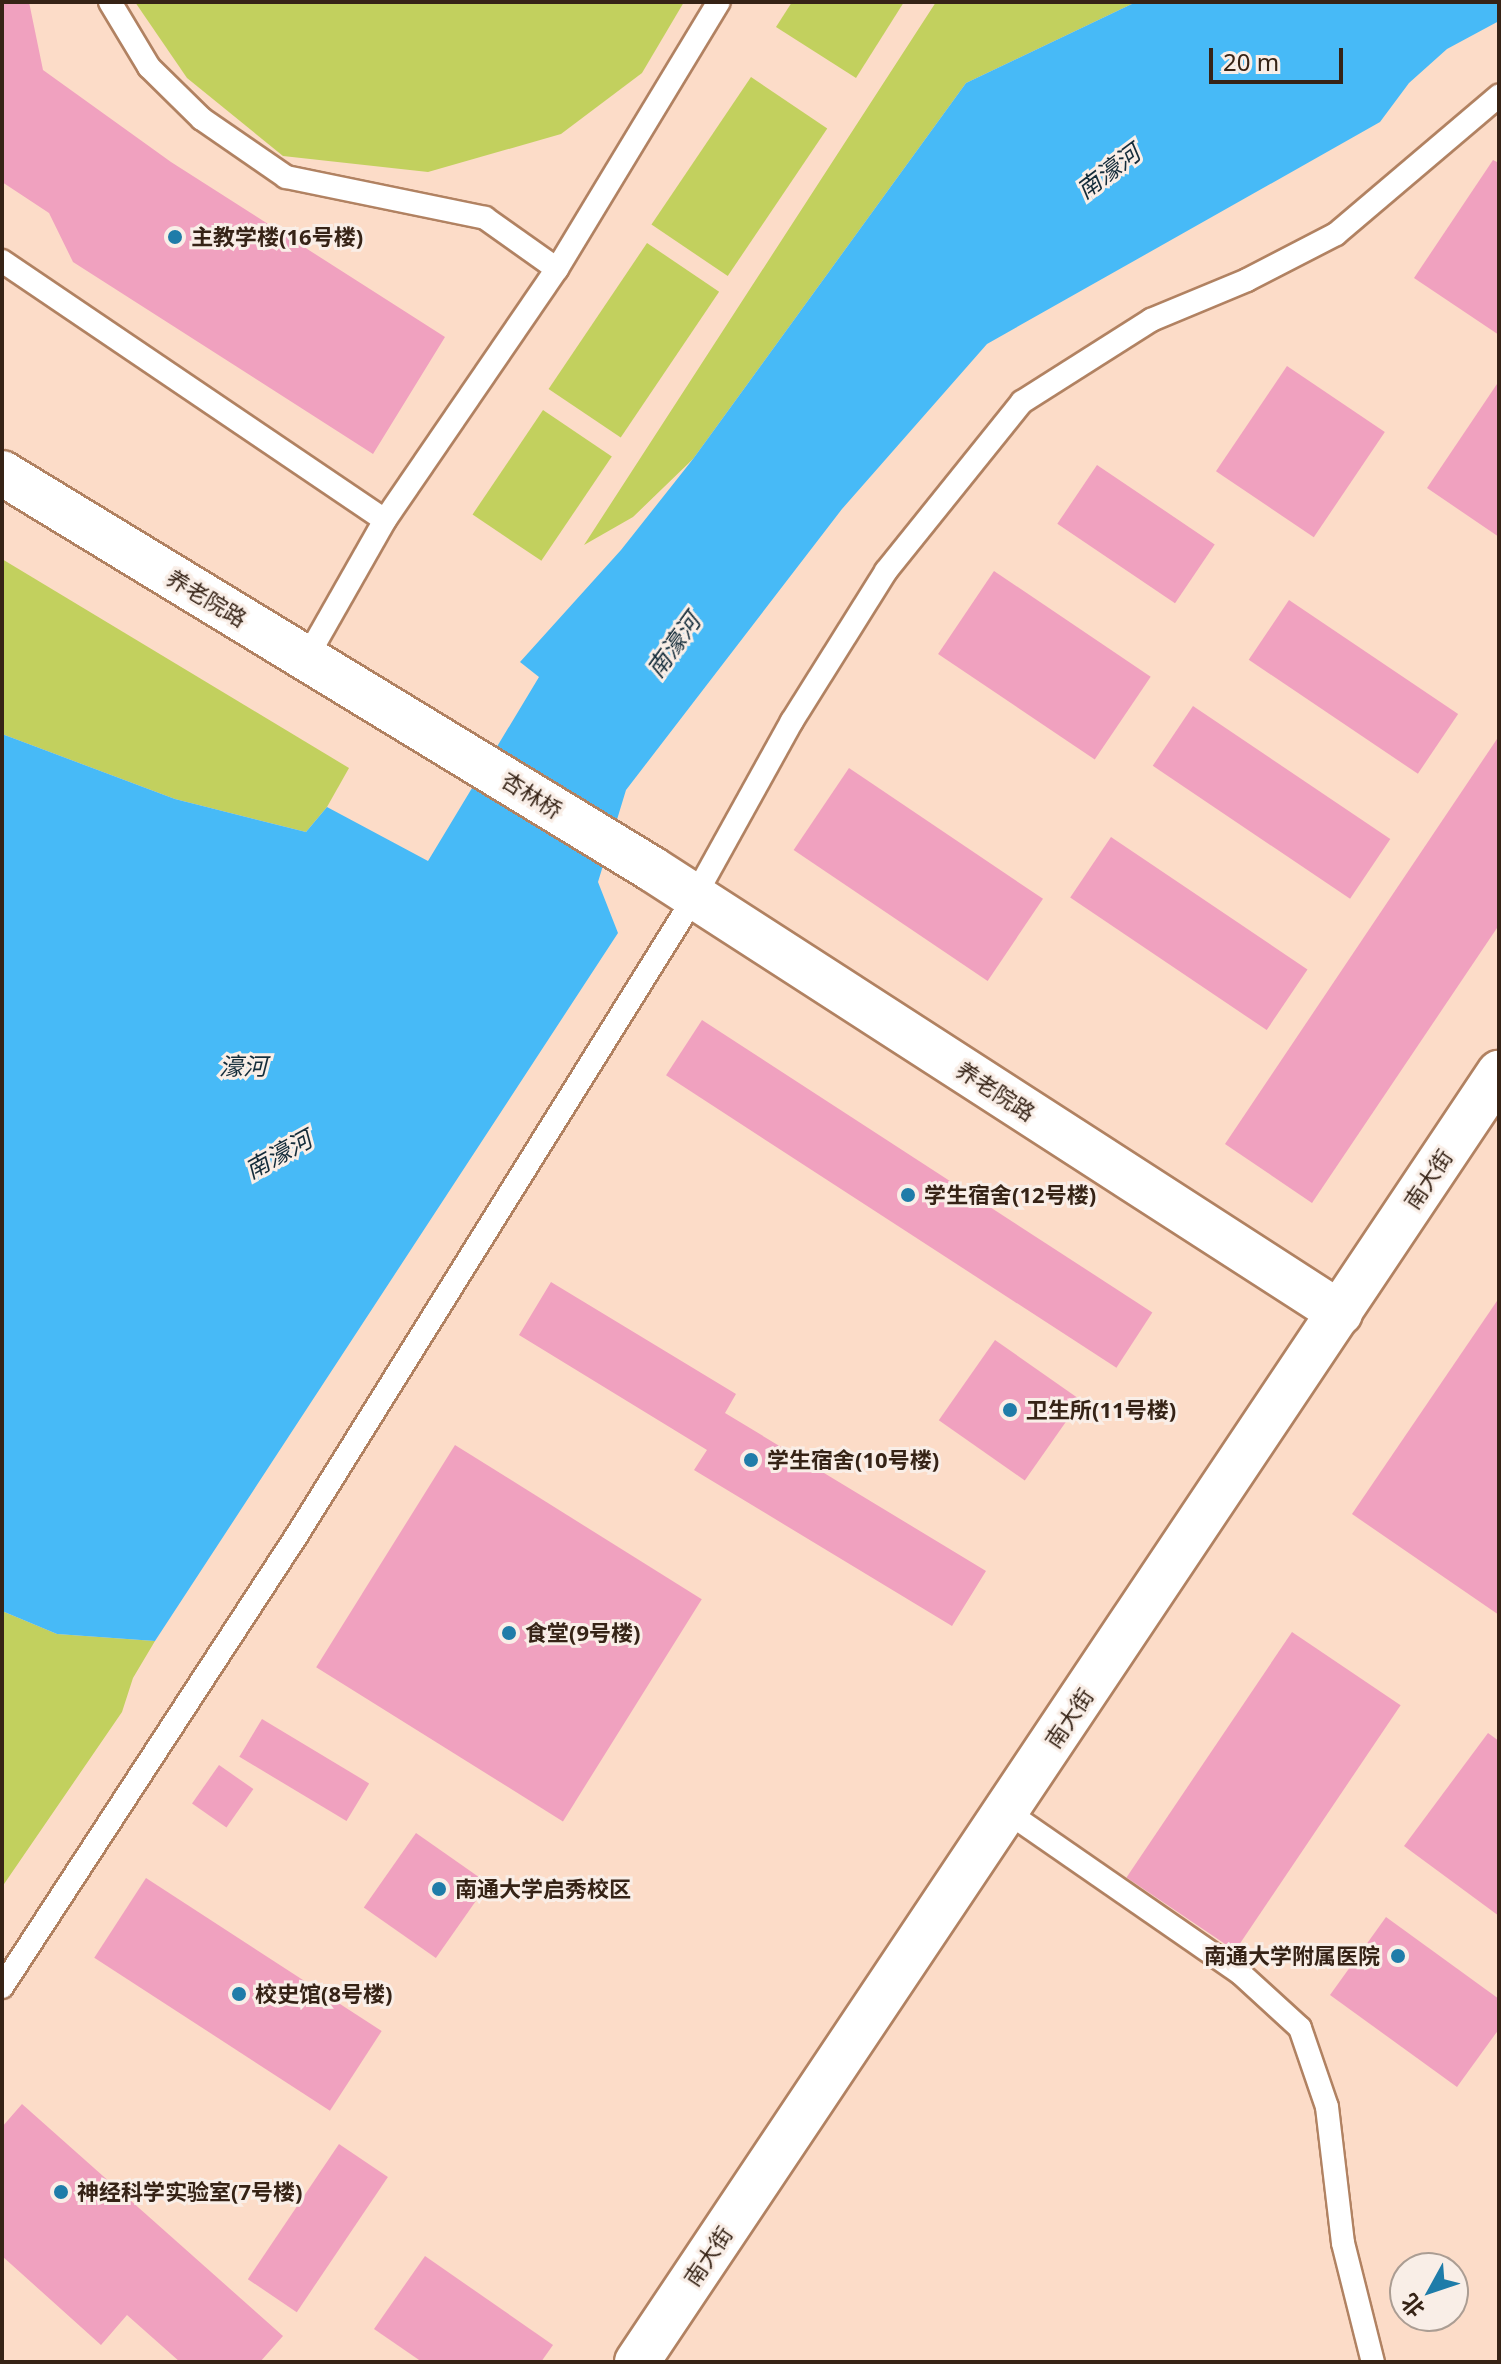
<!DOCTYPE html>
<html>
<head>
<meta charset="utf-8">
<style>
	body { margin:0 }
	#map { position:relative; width:1501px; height:2364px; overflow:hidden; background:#fcdcc8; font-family:"Noto Sans","Noto Sans SC",sans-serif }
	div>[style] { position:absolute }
	.green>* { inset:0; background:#c2d05e; transform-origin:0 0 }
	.water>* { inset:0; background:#47baf7 }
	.building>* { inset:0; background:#f0a1bf; transform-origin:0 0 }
	.roads { filter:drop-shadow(2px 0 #b18262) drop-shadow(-2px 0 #b18262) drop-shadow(0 2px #b18262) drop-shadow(0 -2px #b18262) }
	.lane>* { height:22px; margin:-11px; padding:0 11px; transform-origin:11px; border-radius:11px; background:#fff }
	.secondary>* { height:44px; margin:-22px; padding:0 22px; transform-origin:22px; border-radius:22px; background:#fff }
	.dots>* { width:22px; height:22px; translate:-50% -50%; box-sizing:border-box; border:4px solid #f9eee7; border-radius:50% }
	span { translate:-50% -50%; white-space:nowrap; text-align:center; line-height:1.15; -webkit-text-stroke:6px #f9eee7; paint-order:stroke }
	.poi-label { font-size:22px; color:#362316; font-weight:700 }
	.left { translate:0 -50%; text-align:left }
	.right { translate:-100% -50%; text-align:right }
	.street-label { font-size:22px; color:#362316 }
	.water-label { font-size:24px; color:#142c3a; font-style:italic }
	.frame { position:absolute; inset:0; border:4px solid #362316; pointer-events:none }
	.north { position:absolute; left:1389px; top:2252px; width:80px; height:80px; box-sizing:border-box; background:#f9eee7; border:2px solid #ab9d93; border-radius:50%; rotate:230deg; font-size:22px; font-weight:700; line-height:32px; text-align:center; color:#362316 }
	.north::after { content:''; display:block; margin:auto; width:28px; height:36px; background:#1f7ca9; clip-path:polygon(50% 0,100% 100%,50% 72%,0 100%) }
	.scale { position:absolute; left:1209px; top:48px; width:134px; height:36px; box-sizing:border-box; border:4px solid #362316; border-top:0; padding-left:10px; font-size:24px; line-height:28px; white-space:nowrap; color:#362316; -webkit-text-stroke:6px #f9eee7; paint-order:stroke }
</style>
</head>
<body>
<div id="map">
	<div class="green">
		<i style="clip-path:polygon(135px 2px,684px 2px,642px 73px,561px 134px,428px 172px,283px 156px,187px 78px)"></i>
		<i style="clip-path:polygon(792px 2px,904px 2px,856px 78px,776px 27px)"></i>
		<i style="clip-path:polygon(936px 2px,1136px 2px,966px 83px,693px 459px,633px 517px,584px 545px)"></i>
		<i style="left:751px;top:77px;width:92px;height:178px;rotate:34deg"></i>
		<i style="left:647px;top:243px;width:87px;height:176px;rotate:34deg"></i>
		<i style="left:543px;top:410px;width:83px;height:126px;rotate:34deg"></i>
		<i style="clip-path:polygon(2px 559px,349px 768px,327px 807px,306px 832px,175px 799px,2px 734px)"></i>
		<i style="clip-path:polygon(2px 1611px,57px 1634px,155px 1641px,133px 1678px,122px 1712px,2px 1887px)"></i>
	</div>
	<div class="water">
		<i style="clip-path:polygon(1136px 2px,1499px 2px,1499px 21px,1447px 49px,1409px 83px,1380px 122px,987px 344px,842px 509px,626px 790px,598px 882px,618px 933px,155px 1641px,57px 1634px,2px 1611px,2px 734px,175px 799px,306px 832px,327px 807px,428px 861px,539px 677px,520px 662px,621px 550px,693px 459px,966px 83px)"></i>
	</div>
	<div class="building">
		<i style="clip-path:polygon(2px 2px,29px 2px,43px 70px,171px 162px,445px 337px,373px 454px,73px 262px,49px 213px,2px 182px)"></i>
		<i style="clip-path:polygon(1493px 160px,1499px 163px,1499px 335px,1414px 278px)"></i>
		<i style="left:1287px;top:366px;width:118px;height:127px;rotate:34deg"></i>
		<i style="clip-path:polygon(1499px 381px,1499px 537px,1427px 488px)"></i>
		<i style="left:1097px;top:465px;width:142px;height:71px;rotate:34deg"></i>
		<i style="left:994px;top:571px;width:189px;height:100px;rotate:34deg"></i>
		<i style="left:1289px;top:600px;width:204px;height:72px;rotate:34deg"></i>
		<i style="left:1193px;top:706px;width:238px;height:72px;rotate:34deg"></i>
		<i style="clip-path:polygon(1499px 736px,1499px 925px,1312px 1203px,1225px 1144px)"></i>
		<i style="left:849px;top:768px;width:234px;height:99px;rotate:34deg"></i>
		<i style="left:1111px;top:837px;width:237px;height:73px;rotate:34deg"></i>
		<i style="left:702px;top:1020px;width:537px;height:66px;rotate:33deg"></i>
		<i style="clip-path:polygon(551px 1282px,736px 1394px,725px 1413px,986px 1571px,952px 1626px,694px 1470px,707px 1450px,519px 1335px)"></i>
		<i style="clip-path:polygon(1499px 1298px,1499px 1615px,1352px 1514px)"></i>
		<i style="left:995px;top:1340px;width:105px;height:98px;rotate:35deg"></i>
		<i style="left:455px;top:1445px;width:291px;height:262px;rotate:32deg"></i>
		<i style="left:1292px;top:1632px;width:131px;height:296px;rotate:34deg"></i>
		<i style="left:262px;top:1719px;width:125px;height:44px;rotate:31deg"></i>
		<i style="clip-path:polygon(1488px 1733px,1499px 1741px,1499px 1916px,1404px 1846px)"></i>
		<i style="left:219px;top:1765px;width:42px;height:47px;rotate:35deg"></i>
		<i style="left:416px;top:1833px;width:88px;height:91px;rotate:35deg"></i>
		<i style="left:146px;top:1878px;width:281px;height:95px;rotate:33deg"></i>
		<i style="clip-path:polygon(1386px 1917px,1499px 1999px,1499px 2029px,1457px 2087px,1330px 1995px)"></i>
		<i style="clip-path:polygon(22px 2104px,283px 2336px,260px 2362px,180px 2362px,127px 2315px,101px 2345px,2px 2256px,2px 2127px)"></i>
		<i style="left:339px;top:2144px;width:59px;height:163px;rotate:34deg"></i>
		<i style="clip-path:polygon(425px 2256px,553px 2345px,541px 2362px,422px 2362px,374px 2329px)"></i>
	</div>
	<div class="roads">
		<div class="lane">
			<i style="left:110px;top:2px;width:76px;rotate:59deg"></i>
			<i style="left:149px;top:67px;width:74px;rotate:44.5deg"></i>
			<i style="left:202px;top:119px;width:102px;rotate:34.6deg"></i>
			<i style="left:286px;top:177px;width:203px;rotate:11.6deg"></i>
			<i style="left:485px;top:218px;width:88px;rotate:35.3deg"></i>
			<i style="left:2px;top:261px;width:462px;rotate:34.1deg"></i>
			<i style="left:306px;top:659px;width:160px;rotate:-60.4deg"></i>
			<i style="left:385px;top:520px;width:304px;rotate:-55.6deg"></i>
			<i style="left:557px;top:269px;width:312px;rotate:-58.8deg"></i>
			<i style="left:1006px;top:1811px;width:285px;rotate:34.7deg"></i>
			<i style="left:1240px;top:1973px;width:81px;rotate:42.5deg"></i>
			<i style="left:1300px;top:2028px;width:83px;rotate:71.1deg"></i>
			<i style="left:1327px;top:2107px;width:137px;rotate:83.3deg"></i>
			<i style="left:1343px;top:2243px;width:123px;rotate:75.9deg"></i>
			<i style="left:2px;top:1987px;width:540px;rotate:-56.87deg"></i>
			<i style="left:297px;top:1535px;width:753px;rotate:-58.08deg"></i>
			<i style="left:695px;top:896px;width:200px;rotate:-61deg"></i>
			<i style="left:792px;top:721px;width:177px;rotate:-57.9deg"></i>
			<i style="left:886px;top:571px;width:217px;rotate:-51.2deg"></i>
			<i style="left:1022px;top:402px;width:153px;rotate:-32.4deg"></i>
			<i style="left:1151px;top:320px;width:104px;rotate:-22.6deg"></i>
			<i style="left:1247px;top:280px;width:100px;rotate:-27.3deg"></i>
			<i style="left:1336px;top:234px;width:214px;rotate:-40.3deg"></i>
		</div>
		<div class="secondary">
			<i style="left:2px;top:473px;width:761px;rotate:31.35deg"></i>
			<i style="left:652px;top:869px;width:819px;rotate:32.84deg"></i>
			<i style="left:637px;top:2362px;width:1551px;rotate:-56.23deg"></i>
		</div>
	</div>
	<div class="dots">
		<i style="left:175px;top:237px;background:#1f7ca9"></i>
		<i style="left:908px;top:1195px;background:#1f7ca9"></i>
		<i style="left:1010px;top:1410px;background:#1f7ca9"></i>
		<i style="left:751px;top:1460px;background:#1f7ca9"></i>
		<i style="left:509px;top:1633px;background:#1f7ca9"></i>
		<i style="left:439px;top:1889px;background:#1f7ca9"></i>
		<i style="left:1398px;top:1956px;background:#1f7ca9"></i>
		<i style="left:239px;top:1994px;background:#1f7ca9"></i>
		<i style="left:61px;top:2192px;background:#1f7ca9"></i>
	</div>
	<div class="poi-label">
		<span class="left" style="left:191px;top:237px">主教学楼(16号楼)</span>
		<span class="left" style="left:924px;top:1195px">学生宿舍(12号楼)</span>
		<span class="left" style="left:1026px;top:1410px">卫生所(11号楼)</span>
		<span class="left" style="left:767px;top:1460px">学生宿舍(10号楼)</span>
		<span class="left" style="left:525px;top:1633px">食堂(9号楼)</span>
		<span class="left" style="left:455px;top:1889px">南通大学启秀校区</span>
		<span class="right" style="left:1380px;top:1956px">南通大学附属医院</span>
		<span class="left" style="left:255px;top:1994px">校史馆(8号楼)</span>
		<span class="left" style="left:77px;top:2192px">神经科学实验室(7号楼)</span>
	</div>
	<div class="street-label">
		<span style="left:207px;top:598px;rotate:31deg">养老院路</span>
		<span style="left:532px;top:795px;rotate:32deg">杏林桥</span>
		<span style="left:996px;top:1091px;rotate:33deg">养老院路</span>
		<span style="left:1428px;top:1179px;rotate:-56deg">南大街</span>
		<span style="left:1069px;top:1718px;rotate:-56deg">南大街</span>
		<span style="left:708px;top:2256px;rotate:-56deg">南大街</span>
	</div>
	<div class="water-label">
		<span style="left:1108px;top:171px;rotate:-37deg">南濠河</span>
		<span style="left:673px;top:645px;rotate:-54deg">南濠河</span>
		<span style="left:243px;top:1066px">濠河</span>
		<span style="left:278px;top:1154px;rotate:-29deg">南濠河</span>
	</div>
	<div class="frame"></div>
	<div class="north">北</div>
	<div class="scale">20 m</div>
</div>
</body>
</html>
